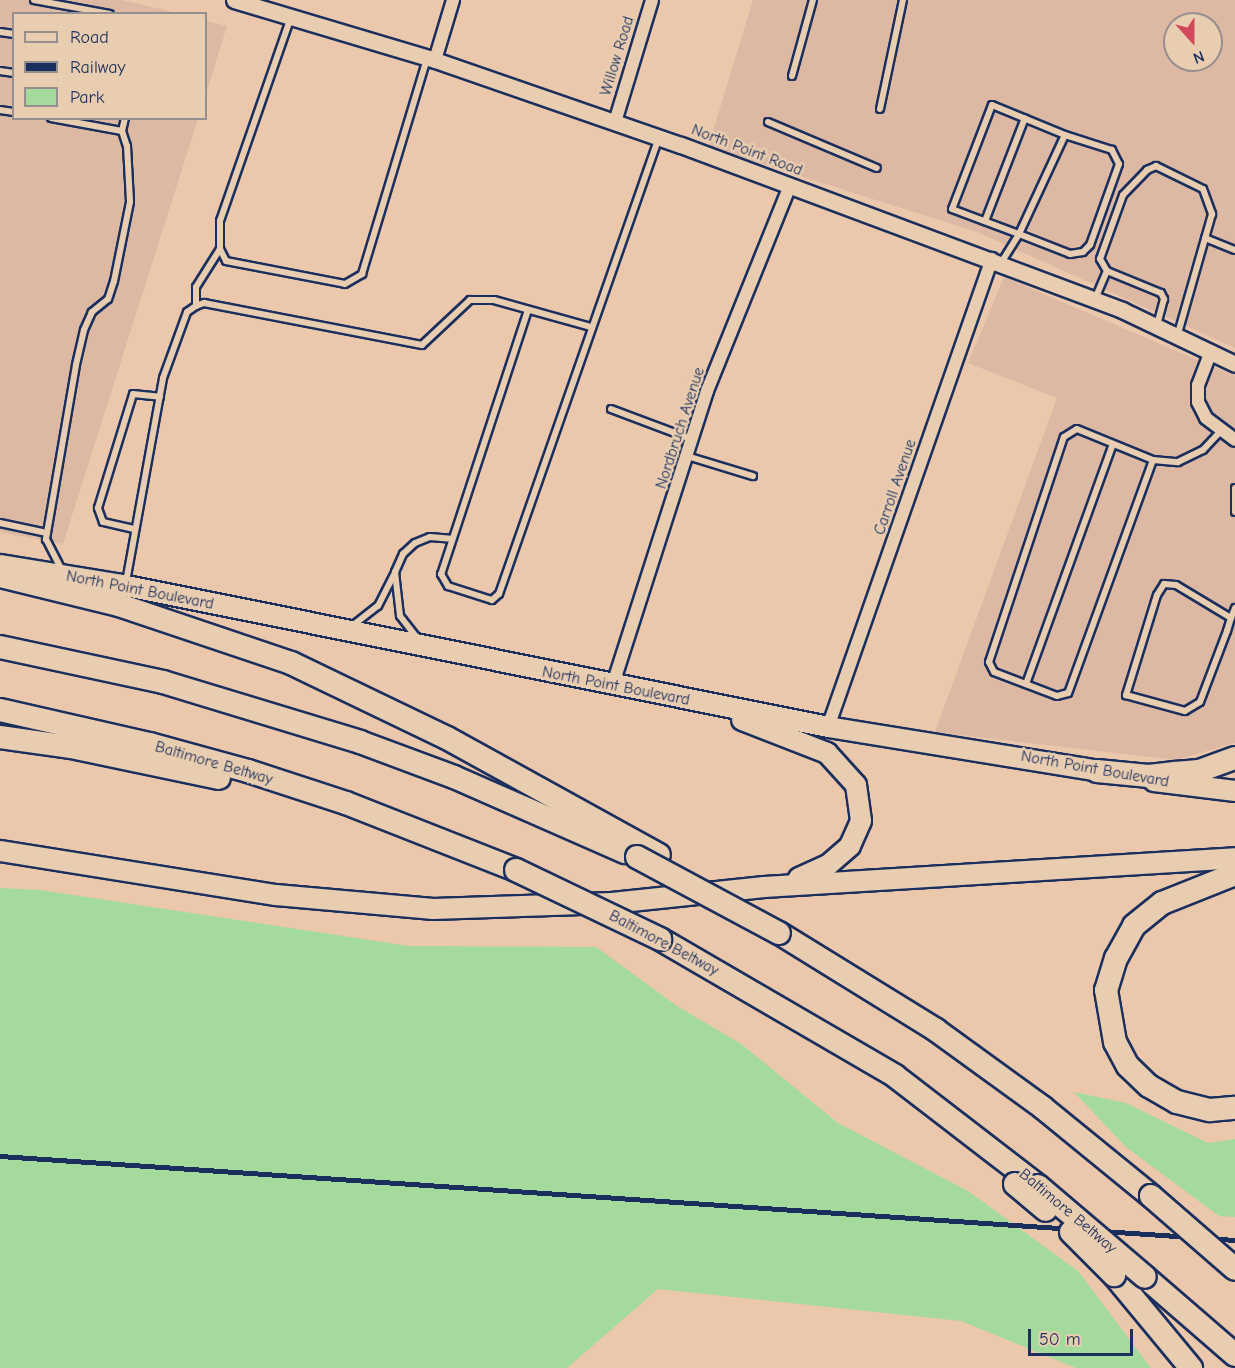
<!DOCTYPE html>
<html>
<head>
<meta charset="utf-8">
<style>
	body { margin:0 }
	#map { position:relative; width:1235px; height:1368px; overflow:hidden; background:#ebc7ac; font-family:"Comic Neue",sans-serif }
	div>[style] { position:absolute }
	.built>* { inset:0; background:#ddb9a4 }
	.green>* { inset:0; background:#a5da9d }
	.roads { filter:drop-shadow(2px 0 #1b2f5e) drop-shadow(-2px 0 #1b2f5e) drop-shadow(0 2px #1b2f5e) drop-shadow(0 -2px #1b2f5e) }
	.service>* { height:6px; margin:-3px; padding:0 3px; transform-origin:3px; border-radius:3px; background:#e9cdb0 }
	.minor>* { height:12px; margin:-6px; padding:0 6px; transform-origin:6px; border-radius:6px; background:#e9cdb0 }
	.tertiary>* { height:15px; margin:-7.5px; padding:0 7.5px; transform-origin:7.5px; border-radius:7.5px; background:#e9cdb0 }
	.primary>* { height:20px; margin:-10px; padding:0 10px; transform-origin:10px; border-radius:10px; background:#e9cdb0 }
	.motorway>* { height:22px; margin:-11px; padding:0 11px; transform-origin:11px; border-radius:11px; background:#e9cdb0 }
	.rail>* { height:4.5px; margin:-2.25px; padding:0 2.25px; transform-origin:2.25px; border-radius:2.25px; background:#1b2f5e }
	.bridges { filter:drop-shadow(2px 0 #1b2f5e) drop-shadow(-2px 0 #1b2f5e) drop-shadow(0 2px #1b2f5e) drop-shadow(0 -2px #1b2f5e) }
	.motorway-bridge>* { height:22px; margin:-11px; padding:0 11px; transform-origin:11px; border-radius:11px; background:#e9cdb0 }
	span { translate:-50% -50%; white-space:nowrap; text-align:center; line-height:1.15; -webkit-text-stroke:5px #e9cdb0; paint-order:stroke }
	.street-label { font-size:16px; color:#1b2f5e }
	.legend { position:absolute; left:12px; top:12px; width:195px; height:108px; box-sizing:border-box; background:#e9cdb0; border:2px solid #978e8f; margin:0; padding:8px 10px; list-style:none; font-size:18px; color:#1b2f5e }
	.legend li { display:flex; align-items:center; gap:12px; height:30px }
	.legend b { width:30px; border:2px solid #978e8f }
	.north { position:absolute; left:1163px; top:12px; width:60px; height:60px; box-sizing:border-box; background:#e9cdb0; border:2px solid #978e8f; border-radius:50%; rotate:159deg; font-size:16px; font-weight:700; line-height:24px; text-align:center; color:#1b2f5e }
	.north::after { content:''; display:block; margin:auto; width:21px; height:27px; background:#d1495b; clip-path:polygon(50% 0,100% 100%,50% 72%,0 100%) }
	.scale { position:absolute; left:1028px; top:1329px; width:105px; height:27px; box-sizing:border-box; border:3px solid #1b2f5e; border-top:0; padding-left:8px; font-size:18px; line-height:21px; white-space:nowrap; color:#1b2f5e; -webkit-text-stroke:4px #e9cdb0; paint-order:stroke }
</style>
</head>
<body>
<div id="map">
	<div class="built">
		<i style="clip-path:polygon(0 0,122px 0,177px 13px,14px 14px,14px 118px,198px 119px,63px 544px,0 532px)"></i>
		<i style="clip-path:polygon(evenodd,753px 0,1235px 0,1235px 348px,977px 232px,708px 147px,753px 0,1175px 24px,1211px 24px,1211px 60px,1175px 60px,1175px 24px)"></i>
		<i style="clip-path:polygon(206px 21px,227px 26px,206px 94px)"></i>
		<i style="clip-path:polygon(1004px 277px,1235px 376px,1235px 743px,1176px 760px,935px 732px,1057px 398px,968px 363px)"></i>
	</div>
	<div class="green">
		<i style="clip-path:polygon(0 888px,40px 890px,409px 946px,596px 947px,677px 1006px,741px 1044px,838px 1123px,968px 1191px,1078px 1271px,1151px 1368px,1076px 1368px,961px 1321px,658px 1289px,567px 1368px,0 1368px)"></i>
		<i style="clip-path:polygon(1074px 1092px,1126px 1103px,1208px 1143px,1235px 1139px,1235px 1217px,1219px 1216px,1126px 1147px)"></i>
	</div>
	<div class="roads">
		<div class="service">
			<i style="left:34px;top:0;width:77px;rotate:10.4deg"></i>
			<i style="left:291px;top:17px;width:216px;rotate:109.2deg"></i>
			<i style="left:220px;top:221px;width:28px;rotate:90deg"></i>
			<i style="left:220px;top:249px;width:13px;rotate:63deg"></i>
			<i style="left:226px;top:261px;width:121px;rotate:10.9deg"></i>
			<i style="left:345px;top:284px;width:20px;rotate:-30deg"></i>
			<i style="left:362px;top:274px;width:225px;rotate:-73.2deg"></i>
			<i style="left:0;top:32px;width:14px;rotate:8deg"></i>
			<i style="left:0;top:71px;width:14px;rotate:8deg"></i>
			<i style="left:792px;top:76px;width:79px;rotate:-74.6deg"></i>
			<i style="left:880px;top:109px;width:111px;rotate:-78.1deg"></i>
			<i style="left:0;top:110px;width:14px;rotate:8deg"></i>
			<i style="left:51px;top:118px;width:72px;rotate:10.4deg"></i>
			<i style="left:122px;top:131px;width:16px;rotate:72deg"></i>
			<i style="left:127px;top:146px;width:56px;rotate:86.9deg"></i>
			<i style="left:130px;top:202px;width:81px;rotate:101.4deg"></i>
			<i style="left:114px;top:281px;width:19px;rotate:108deg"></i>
			<i style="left:108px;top:299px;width:21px;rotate:141deg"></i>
			<i style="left:92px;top:312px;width:20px;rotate:114deg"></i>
			<i style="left:84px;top:330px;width:36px;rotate:103deg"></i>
			<i style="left:76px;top:365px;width:177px;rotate:99.8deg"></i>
			<i style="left:46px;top:539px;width:35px;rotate:63deg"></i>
			<i style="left:768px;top:122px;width:118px;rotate:22.9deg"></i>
			<i style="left:122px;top:131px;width:13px;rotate:-77deg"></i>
			<i style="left:985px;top:221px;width:110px;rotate:-68.8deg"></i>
			<i style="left:1205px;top:238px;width:32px;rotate:22deg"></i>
			<i style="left:1001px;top:263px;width:34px;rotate:-58deg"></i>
			<i style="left:1019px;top:234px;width:109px;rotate:-65.1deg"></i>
			<i style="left:1065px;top:135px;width:79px;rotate:-157.7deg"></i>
			<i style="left:992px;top:105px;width:111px;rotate:111deg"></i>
			<i style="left:952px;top:209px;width:72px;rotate:20.5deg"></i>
			<i style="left:1019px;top:234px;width:55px;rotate:21.4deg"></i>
			<i style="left:1070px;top:254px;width:13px;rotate:-9deg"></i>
			<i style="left:1083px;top:252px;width:10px;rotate:-45deg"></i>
			<i style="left:1090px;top:245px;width:86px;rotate:-70.3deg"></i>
			<i style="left:1119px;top:164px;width:16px;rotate:-117deg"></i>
			<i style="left:1112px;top:150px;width:49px;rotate:-162.3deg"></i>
			<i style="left:1107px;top:271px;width:58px;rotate:22.2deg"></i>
			<i style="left:1161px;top:293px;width:7px;rotate:63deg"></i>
			<i style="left:1164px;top:299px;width:27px;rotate:105deg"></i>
			<i style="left:1095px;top:299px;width:30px;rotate:-67deg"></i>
			<i style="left:1107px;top:271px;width:14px;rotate:-120deg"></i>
			<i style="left:1100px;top:259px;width:68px;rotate:-70.2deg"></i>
			<i style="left:1123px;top:195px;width:35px;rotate:-46deg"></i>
			<i style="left:1147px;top:170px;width:10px;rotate:-24deg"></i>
			<i style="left:1156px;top:166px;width:52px;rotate:26.1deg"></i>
			<i style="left:1203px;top:189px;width:27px;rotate:70deg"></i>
			<i style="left:1212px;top:214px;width:128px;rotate:105.9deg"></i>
			<i style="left:196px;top:306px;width:19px;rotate:-90deg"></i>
			<i style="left:196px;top:287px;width:45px;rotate:-57.7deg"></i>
			<i style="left:528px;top:310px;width:278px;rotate:108.2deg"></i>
			<i style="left:441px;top:574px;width:14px;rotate:60deg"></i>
			<i style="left:448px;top:586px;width:46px;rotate:17.7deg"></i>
			<i style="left:492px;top:600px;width:9px;rotate:-41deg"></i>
			<i style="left:499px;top:594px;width:483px;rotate:-70.7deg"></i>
			<i style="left:611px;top:409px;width:85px;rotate:20.6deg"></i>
			<i style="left:687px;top:456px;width:69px;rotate:16.9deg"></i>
			<i style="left:1153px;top:460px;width:248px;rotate:110deg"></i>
			<i style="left:1068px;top:693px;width:11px;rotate:165deg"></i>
			<i style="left:1057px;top:696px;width:67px;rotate:-159.1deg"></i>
			<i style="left:994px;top:672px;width:11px;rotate:-117deg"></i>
			<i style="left:989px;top:662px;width:237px;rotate:-71.6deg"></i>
			<i style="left:1064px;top:437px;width:15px;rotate:-32deg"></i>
			<i style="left:1077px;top:429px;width:82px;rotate:22.2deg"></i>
			<i style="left:1153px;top:460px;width:25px;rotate:5deg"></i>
			<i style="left:1178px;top:462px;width:28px;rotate:-26deg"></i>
			<i style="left:1203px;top:450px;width:26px;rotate:-47deg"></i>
			<i style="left:1235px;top:488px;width:24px;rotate:90deg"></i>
			<i style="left:0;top:523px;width:48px;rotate:12deg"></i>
			<i style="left:134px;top:529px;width:32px;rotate:-167deg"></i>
			<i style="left:103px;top:522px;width:15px;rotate:-110deg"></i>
			<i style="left:98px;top:508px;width:119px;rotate:-72.9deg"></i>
			<i style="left:133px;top:394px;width:27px;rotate:6deg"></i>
			<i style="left:395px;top:572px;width:20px;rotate:-66deg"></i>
			<i style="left:403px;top:554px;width:16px;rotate:-43deg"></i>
			<i style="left:415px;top:543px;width:16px;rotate:-22deg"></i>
			<i style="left:430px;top:537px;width:21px;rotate:5deg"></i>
			<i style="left:126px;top:582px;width:207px;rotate:-79.7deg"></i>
			<i style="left:163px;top:378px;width:70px;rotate:-70deg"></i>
			<i style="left:187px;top:312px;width:11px;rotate:-34deg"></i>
			<i style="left:196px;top:306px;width:9px;rotate:-21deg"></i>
			<i style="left:204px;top:303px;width:222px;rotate:10.9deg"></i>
			<i style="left:422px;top:345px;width:66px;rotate:-43.2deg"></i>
			<i style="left:470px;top:300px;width:24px"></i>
			<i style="left:494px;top:300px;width:101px;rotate:15.6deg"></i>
			<i style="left:1231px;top:618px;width:64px;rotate:-149deg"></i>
			<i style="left:1176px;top:585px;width:12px;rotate:-175deg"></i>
			<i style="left:1164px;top:584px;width:13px;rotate:122deg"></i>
			<i style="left:1157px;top:595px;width:105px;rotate:107.2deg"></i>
			<i style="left:1126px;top:695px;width:61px;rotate:15.2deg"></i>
			<i style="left:1185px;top:711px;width:17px;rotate:-31deg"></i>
			<i style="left:1200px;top:702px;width:76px;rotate:-69.2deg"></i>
			<i style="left:1227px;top:631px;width:14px;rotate:-73deg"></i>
			<i style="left:1231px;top:618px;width:11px;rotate:-68deg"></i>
			<i style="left:352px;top:626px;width:33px;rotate:-38deg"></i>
			<i style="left:378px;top:606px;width:38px;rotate:-63deg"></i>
			<i style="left:395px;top:572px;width:44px;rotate:83.5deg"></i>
			<i style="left:400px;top:616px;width:28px;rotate:52deg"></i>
			<i style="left:1026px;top:684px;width:255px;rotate:-70.1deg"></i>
		</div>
		<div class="minor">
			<i style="left:435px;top:60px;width:63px;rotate:-73.3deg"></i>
			<i style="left:615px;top:122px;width:127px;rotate:-73.1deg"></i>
			<i style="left:1210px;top:354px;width:33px;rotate:111deg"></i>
			<i style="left:1198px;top:385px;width:17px;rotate:90deg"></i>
			<i style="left:1198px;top:402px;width:18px;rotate:63deg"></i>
			<i style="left:1206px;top:418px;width:36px;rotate:37deg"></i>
			<i style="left:613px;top:684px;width:308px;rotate:-72.2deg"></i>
			<i style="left:707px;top:391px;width:221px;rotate:-68deg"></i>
			<i style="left:828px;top:727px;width:496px;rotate:-70.7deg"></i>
		</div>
		<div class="tertiary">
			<i style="left:234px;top:0;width:210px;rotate:16.6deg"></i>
			<i style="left:435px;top:60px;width:260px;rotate:19.1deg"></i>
			<i style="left:681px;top:145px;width:471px;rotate:20.5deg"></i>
			<i style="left:1122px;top:310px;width:125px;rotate:25.5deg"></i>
		</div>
		<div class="primary">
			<i style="left:0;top:565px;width:124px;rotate:9.3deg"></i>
			<i style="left:122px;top:585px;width:720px;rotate:11.37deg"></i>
			<i style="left:828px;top:727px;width:287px;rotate:9.2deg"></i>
			<i style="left:742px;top:720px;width:91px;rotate:21.2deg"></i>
			<i style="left:827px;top:753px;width:43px;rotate:47.8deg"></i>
			<i style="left:856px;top:785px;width:36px;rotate:82deg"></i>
			<i style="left:861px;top:821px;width:27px;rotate:114deg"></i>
			<i style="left:850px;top:846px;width:29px;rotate:139deg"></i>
			<i style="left:828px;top:865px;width:32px;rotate:156deg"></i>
			<i style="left:1154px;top:781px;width:82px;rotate:7deg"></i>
			<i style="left:0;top:851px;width:279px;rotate:9.1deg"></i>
			<i style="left:276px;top:895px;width:158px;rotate:5.1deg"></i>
			<i style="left:433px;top:909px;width:179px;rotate:-1.9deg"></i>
			<i style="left:612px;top:903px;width:153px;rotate:-6deg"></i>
			<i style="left:764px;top:887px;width:472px;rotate:-3.5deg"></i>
		</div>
		<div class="motorway">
			<i style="left:0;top:576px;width:122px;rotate:13.7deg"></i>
			<i style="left:119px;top:605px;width:182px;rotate:18.6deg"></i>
			<i style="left:291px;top:663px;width:173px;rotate:25.7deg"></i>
			<i style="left:447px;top:738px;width:242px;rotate:28.9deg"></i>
			<i style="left:0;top:647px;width:167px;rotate:12.1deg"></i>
			<i style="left:163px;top:682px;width:206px;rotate:16.9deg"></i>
			<i style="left:360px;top:742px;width:100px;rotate:20.4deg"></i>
			<i style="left:454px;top:777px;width:187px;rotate:23.7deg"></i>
			<i style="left:0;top:710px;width:154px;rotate:12.8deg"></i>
			<i style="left:150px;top:744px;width:102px;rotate:15.4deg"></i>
			<i style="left:248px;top:771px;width:103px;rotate:18.1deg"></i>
			<i style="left:346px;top:803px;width:183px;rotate:21.5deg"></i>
			<i style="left:0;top:737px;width:72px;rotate:8deg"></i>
			<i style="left:71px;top:747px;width:151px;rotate:11.8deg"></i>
			<i style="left:1097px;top:771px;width:52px;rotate:5.5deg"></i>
			<i style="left:1149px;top:776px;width:26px;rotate:-7deg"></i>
			<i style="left:1175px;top:773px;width:24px;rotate:-5deg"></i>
			<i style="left:1199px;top:771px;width:38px;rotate:-20deg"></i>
			<i style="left:1235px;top:874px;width:79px;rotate:158.3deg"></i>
			<i style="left:1162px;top:903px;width:36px;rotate:141deg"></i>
			<i style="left:1134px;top:926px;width:37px;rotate:119deg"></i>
			<i style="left:1116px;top:958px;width:34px;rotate:107deg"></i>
			<i style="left:1106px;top:990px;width:53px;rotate:80.2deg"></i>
			<i style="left:1115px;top:1042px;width:27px;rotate:62deg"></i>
			<i style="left:1128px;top:1066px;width:29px;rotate:44deg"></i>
			<i style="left:1149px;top:1086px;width:32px;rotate:30deg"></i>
			<i style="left:1177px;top:1102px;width:34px;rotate:14deg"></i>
			<i style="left:1210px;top:1110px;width:25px;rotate:-5deg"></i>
			<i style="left:779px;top:933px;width:185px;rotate:31.7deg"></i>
			<i style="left:936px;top:1030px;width:131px;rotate:36deg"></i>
			<i style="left:1042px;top:1107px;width:141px;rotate:39.2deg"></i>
			<i style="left:660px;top:939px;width:272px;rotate:30.2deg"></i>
			<i style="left:895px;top:1076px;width:180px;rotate:37.6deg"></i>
			<i style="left:1114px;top:1275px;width:121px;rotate:50.4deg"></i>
			<i style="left:1145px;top:1277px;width:119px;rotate:40.9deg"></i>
		</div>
	</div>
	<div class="rail">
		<i style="left:0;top:1156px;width:1238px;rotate:3.89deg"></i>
	</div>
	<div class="bridges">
		<div class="motorway-bridge">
			<i style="left:637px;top:857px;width:161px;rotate:28.2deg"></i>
			<i style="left:516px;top:870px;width:160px;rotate:25.6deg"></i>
			<i style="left:1015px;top:1184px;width:40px;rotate:40deg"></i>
			<i style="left:1038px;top:1186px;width:140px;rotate:40.4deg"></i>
			<i style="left:1151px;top:1196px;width:111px;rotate:41deg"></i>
			<i style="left:1071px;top:1232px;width:61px;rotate:45deg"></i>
		</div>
	</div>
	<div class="street-label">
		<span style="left:617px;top:56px;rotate:-73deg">Willow Road</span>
		<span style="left:747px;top:150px;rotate:21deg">North Point Road</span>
		<span style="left:680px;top:428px;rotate:-72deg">Nordbruch Avenue</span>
		<span style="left:895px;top:487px;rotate:-71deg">Carroll Avenue</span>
		<span style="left:140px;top:590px;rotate:11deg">North Point Boulevard</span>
		<span style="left:616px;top:686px;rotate:11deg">North Point Boulevard</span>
		<span style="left:214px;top:763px;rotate:16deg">Baltimore Beltway</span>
		<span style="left:1095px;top:769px;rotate:10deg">North Point Boulevard</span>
		<span style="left:664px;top:943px;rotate:28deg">Baltimore Beltway</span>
		<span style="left:1068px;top:1211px;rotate:40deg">Baltimore Beltway</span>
	</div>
	<ul class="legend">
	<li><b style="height:8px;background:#e9cdb0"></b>Road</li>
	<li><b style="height:8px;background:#1b2f5e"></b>Railway</li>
	<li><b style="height:16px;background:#a5da9d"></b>Park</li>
	</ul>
	<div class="north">N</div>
	<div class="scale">50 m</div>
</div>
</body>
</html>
